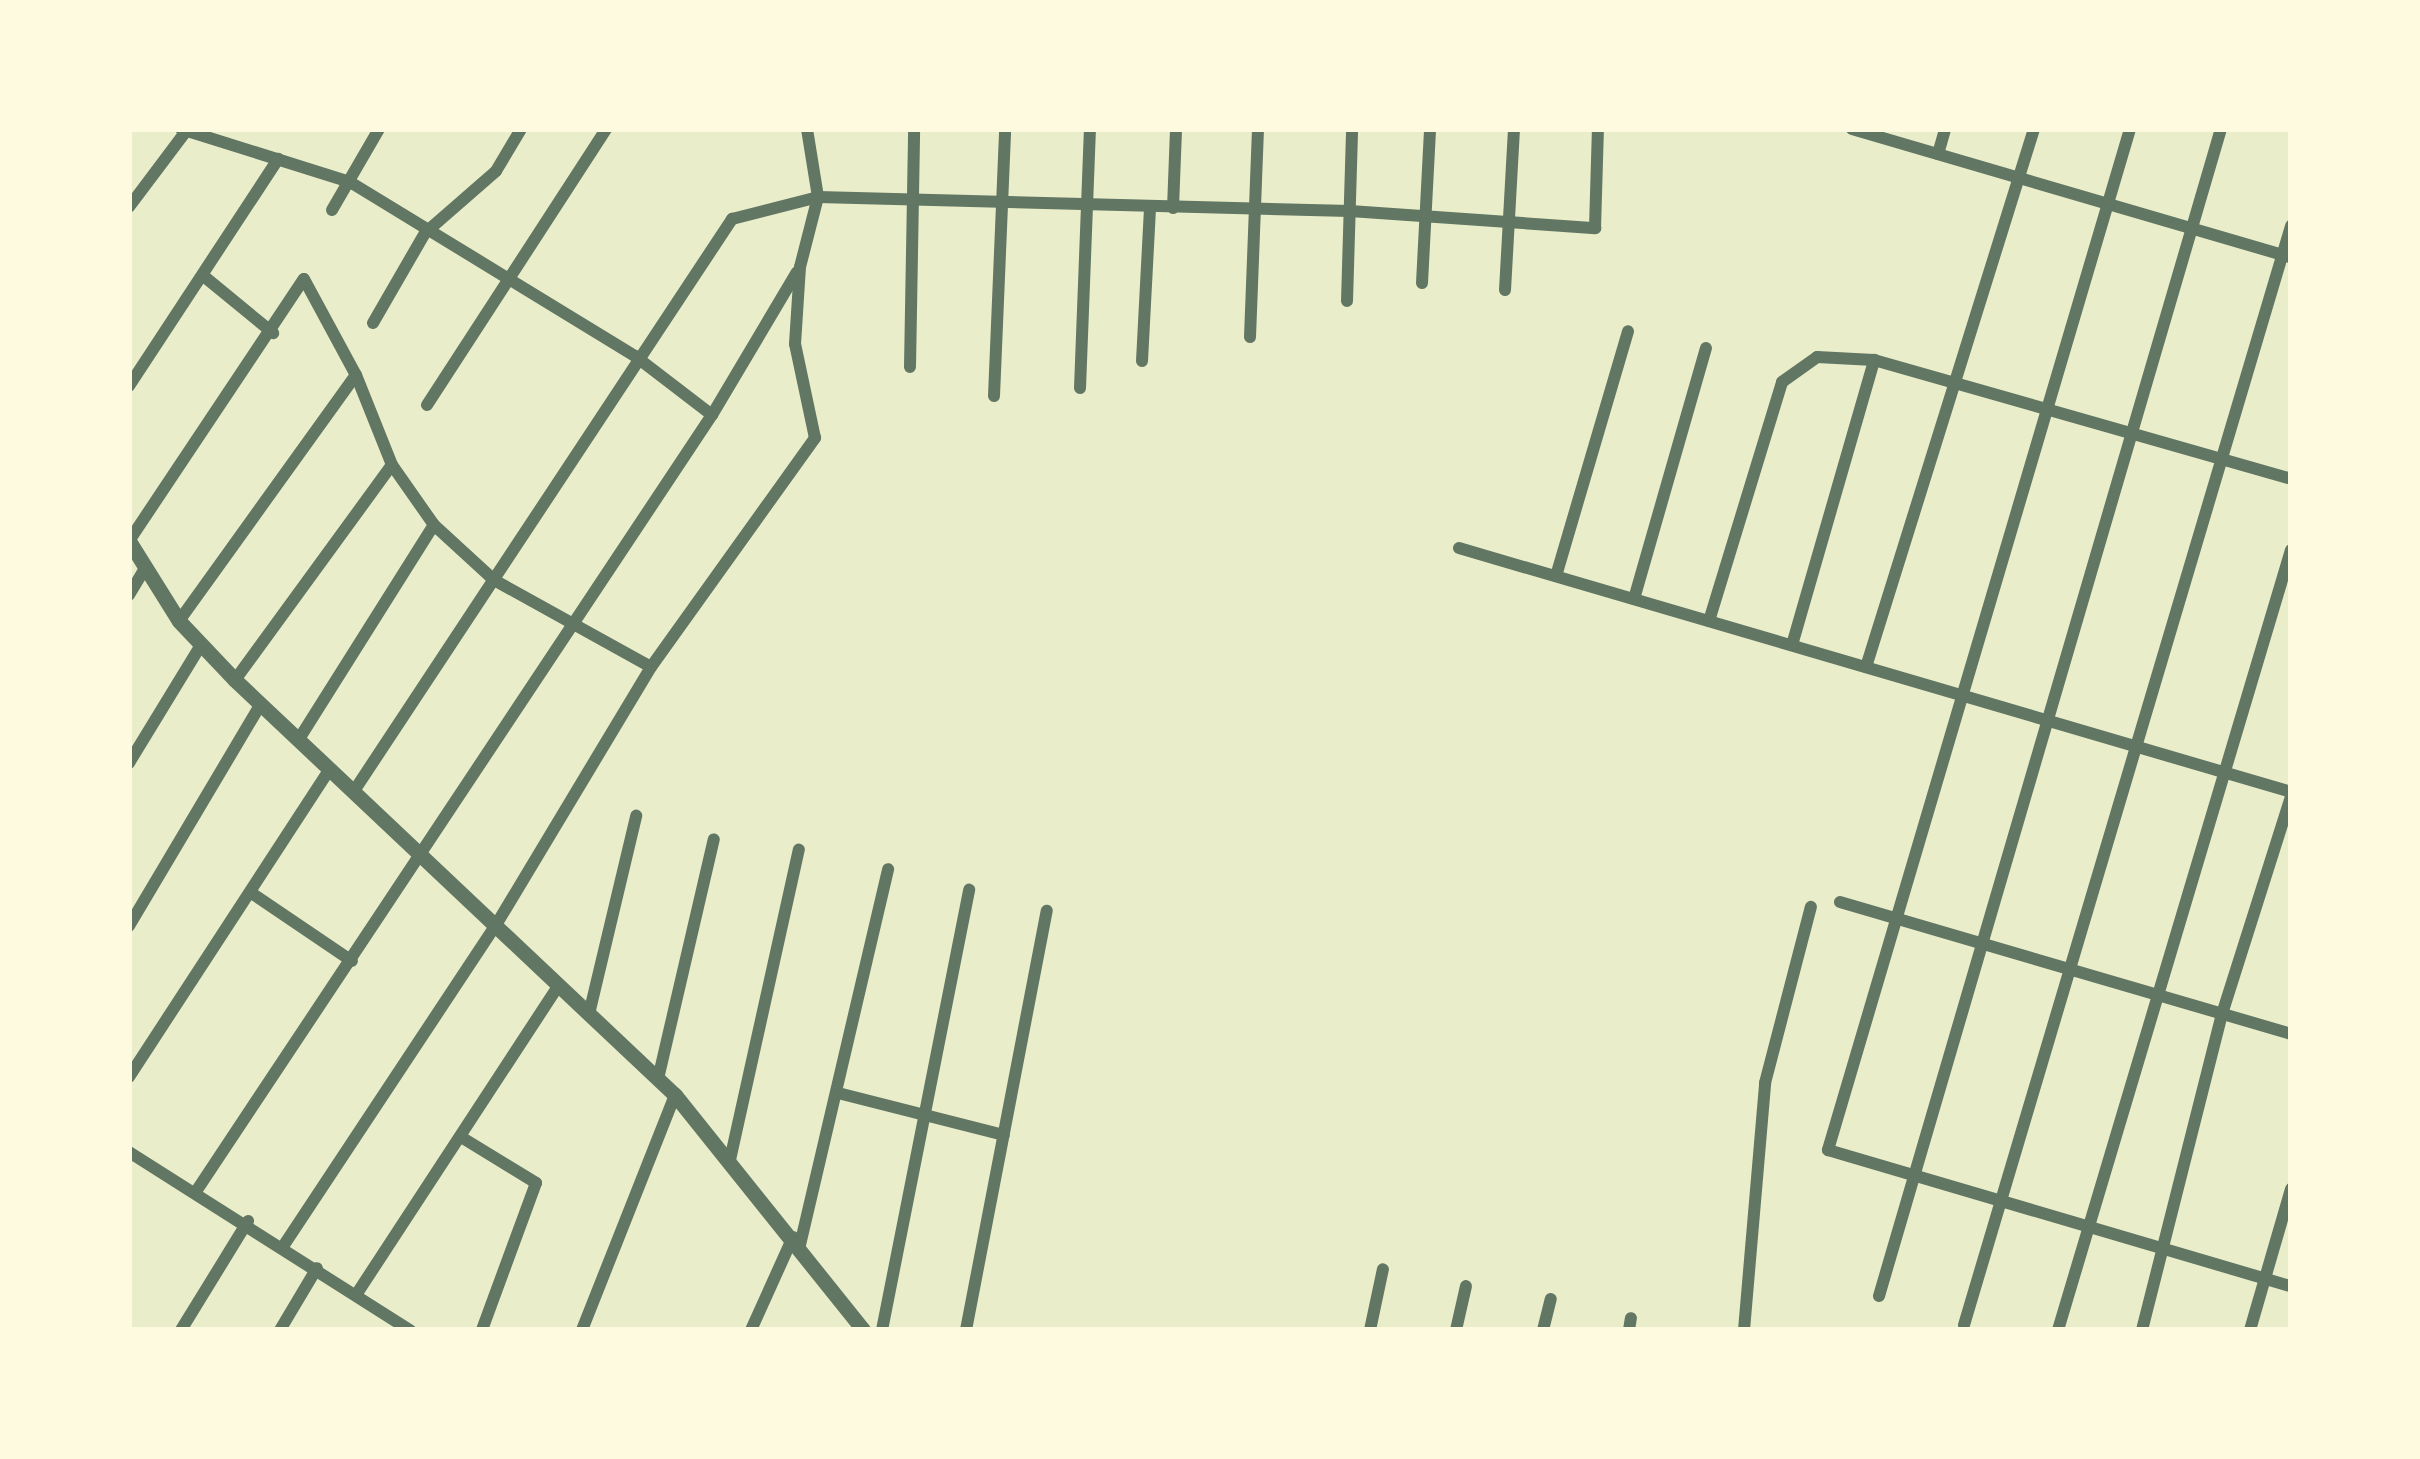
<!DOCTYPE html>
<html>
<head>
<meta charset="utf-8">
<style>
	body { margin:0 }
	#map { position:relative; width:2420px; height:1459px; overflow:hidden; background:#e9edc9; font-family:Roboto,sans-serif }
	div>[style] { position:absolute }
	.minor>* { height:12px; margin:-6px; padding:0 6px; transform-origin:6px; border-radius:6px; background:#617663 }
	.tertiary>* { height:15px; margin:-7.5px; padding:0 7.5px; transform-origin:7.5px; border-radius:7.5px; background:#617663 }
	span { translate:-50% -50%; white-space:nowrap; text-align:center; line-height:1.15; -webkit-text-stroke:9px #fefae0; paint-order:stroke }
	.frame { position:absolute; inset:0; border:132px solid #fefae0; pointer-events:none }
</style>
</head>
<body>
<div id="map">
	<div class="minor">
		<i style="left:181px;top:129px;width:177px;rotate:17.4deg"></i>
		<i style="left:350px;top:182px;width:334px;rotate:31.4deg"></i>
		<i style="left:635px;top:356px;width:97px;rotate:37.5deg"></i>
		<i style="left:1852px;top:129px;width:457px;rotate:16.3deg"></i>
		<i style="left:2130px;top:129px;width:1065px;rotate:106.48deg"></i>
		<i style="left:1828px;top:1150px;width:483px;rotate:16.4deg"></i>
		<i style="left:1938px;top:154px;width:26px;rotate:-74deg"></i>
		<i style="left:129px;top:207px;width:95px;rotate:-53.1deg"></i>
		<i style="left:1173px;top:208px;width:79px;rotate:-87.8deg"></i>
		<i style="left:332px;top:210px;width:94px;rotate:-59.9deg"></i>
		<i style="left:206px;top:278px;width:87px;rotate:39.4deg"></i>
		<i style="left:304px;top:279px;width:109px;rotate:61.6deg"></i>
		<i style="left:356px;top:375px;width:97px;rotate:68.2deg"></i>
		<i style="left:392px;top:465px;width:73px;rotate:55deg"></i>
		<i style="left:434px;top:525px;width:81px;rotate:42.5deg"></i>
		<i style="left:494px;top:580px;width:179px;rotate:29deg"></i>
		<i style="left:1422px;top:283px;width:154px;rotate:-87deg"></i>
		<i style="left:1505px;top:290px;width:161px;rotate:-86.8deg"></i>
		<i style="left:1347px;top:301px;width:172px;rotate:-88.3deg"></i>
		<i style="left:373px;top:323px;width:104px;rotate:-60deg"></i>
		<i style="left:425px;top:233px;width:94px;rotate:-41.1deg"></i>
		<i style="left:496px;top:171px;width:49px;rotate:-59.2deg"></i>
		<i style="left:1250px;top:337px;width:208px;rotate:-87.8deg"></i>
		<i style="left:1142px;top:361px;width:154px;rotate:-87deg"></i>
		<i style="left:910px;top:367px;width:238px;rotate:-89deg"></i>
		<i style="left:129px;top:386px;width:272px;rotate:-56.7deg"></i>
		<i style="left:1080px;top:388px;width:259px;rotate:-87.8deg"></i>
		<i style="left:994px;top:396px;width:267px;rotate:-87.6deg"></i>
		<i style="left:427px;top:405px;width:329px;rotate:-57deg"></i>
		<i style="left:129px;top:541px;width:315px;rotate:-56.3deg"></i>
		<i style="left:1459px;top:548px;width:867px;rotate:16.34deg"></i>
		<i style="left:1556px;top:576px;width:255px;rotate:-73.6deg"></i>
		<i style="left:129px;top:595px;width:31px;rotate:-59deg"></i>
		<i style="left:1634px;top:599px;width:261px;rotate:-74deg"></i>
		<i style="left:179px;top:621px;width:303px;rotate:-54.3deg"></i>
		<i style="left:1709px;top:621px;width:250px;rotate:-73deg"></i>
		<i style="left:1782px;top:382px;width:43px;rotate:-35.5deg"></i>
		<i style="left:1817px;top:357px;width:57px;rotate:3deg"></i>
		<i style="left:1874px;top:360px;width:434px;rotate:15.9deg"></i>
		<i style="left:1792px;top:645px;width:297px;rotate:-73.9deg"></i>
		<i style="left:1866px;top:667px;width:564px;rotate:-72.66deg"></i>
		<i style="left:235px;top:680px;width:266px;rotate:-53.9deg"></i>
		<i style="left:299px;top:739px;width:253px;rotate:-57.8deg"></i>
		<i style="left:129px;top:763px;width:138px;rotate:-58.6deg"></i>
		<i style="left:354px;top:791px;width:686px;rotate:-56.54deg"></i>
		<i style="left:732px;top:219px;width:89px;rotate:-14.3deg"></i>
		<i style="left:818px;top:197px;width:532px;rotate:1.51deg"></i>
		<i style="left:1350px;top:211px;width:246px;rotate:4deg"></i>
		<i style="left:1595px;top:228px;width:99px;rotate:-88.3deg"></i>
		<i style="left:250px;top:892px;width:123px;rotate:34.1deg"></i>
		<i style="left:1840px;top:902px;width:470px;rotate:16.3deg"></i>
		<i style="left:129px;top:926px;width:258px;rotate:-59.3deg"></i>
		<i style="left:589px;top:1014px;width:204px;rotate:-76.6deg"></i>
		<i style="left:129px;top:1077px;width:368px;rotate:-56.9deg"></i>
		<i style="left:658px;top:1079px;width:246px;rotate:-76.9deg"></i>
		<i style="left:838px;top:1093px;width:171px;rotate:14.2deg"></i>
		<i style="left:461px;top:1137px;width:88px;rotate:31.5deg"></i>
		<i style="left:536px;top:1183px;width:157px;rotate:110.2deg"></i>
		<i style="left:129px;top:1152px;width:333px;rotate:32.4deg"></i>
		<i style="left:730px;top:1160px;width:318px;rotate:-77.5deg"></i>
		<i style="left:197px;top:1190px;width:931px;rotate:-56.4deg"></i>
		<i style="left:712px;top:415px;width:166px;rotate:-59.3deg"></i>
		<i style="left:284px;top:1245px;width:384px;rotate:-56.5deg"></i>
		<i style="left:496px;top:925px;width:301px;rotate:-59deg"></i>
		<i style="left:651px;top:667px;width:282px;rotate:-54.4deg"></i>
		<i style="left:815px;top:438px;width:96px;rotate:-102deg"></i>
		<i style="left:795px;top:344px;width:77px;rotate:-86.3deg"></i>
		<i style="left:800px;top:267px;width:72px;rotate:-75.6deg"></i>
		<i style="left:818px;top:197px;width:69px;rotate:-99.2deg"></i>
		<i style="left:800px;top:1245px;width:386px;rotate:-76.8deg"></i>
		<i style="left:356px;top:1295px;width:369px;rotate:-56.8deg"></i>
		<i style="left:1879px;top:1296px;width:1216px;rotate:-73.67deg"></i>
		<i style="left:1964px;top:1325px;width:1147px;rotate:-73.43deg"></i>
		<i style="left:181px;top:1330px;width:128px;rotate:-58.4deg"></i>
		<i style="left:280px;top:1330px;width:72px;rotate:-59.2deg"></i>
		<i style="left:582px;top:1330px;width:253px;rotate:-68.4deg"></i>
		<i style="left:751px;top:1330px;width:102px;rotate:-65.7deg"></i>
		<i style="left:882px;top:1330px;width:449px;rotate:-78.8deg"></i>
		<i style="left:966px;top:1330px;width:427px;rotate:-79.1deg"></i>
		<i style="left:1370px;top:1330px;width:62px;rotate:-78deg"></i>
		<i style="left:1456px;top:1330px;width:45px;rotate:-77.2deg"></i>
		<i style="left:1543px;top:1330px;width:32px;rotate:-76deg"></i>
		<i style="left:1629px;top:1330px;width:12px;rotate:-81deg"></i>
		<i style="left:1744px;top:1330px;width:248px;rotate:-85.1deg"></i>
		<i style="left:1765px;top:1083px;width:182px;rotate:-75.4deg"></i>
		<i style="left:2058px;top:1330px;width:814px;rotate:-73.37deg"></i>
		<i style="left:2142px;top:1330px;width:326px;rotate:-75.8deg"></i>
		<i style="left:2222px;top:1014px;width:229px;rotate:-72.4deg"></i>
		<i style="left:2250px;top:1330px;width:147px;rotate:-73.8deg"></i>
	</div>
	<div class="tertiary">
		<i style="left:129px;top:541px;width:94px;rotate:58deg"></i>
		<i style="left:179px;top:621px;width:81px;rotate:46.5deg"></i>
		<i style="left:235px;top:680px;width:605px;rotate:43.33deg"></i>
		<i style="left:675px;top:1095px;width:301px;rotate:51.3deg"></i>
	</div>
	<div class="frame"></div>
</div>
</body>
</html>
